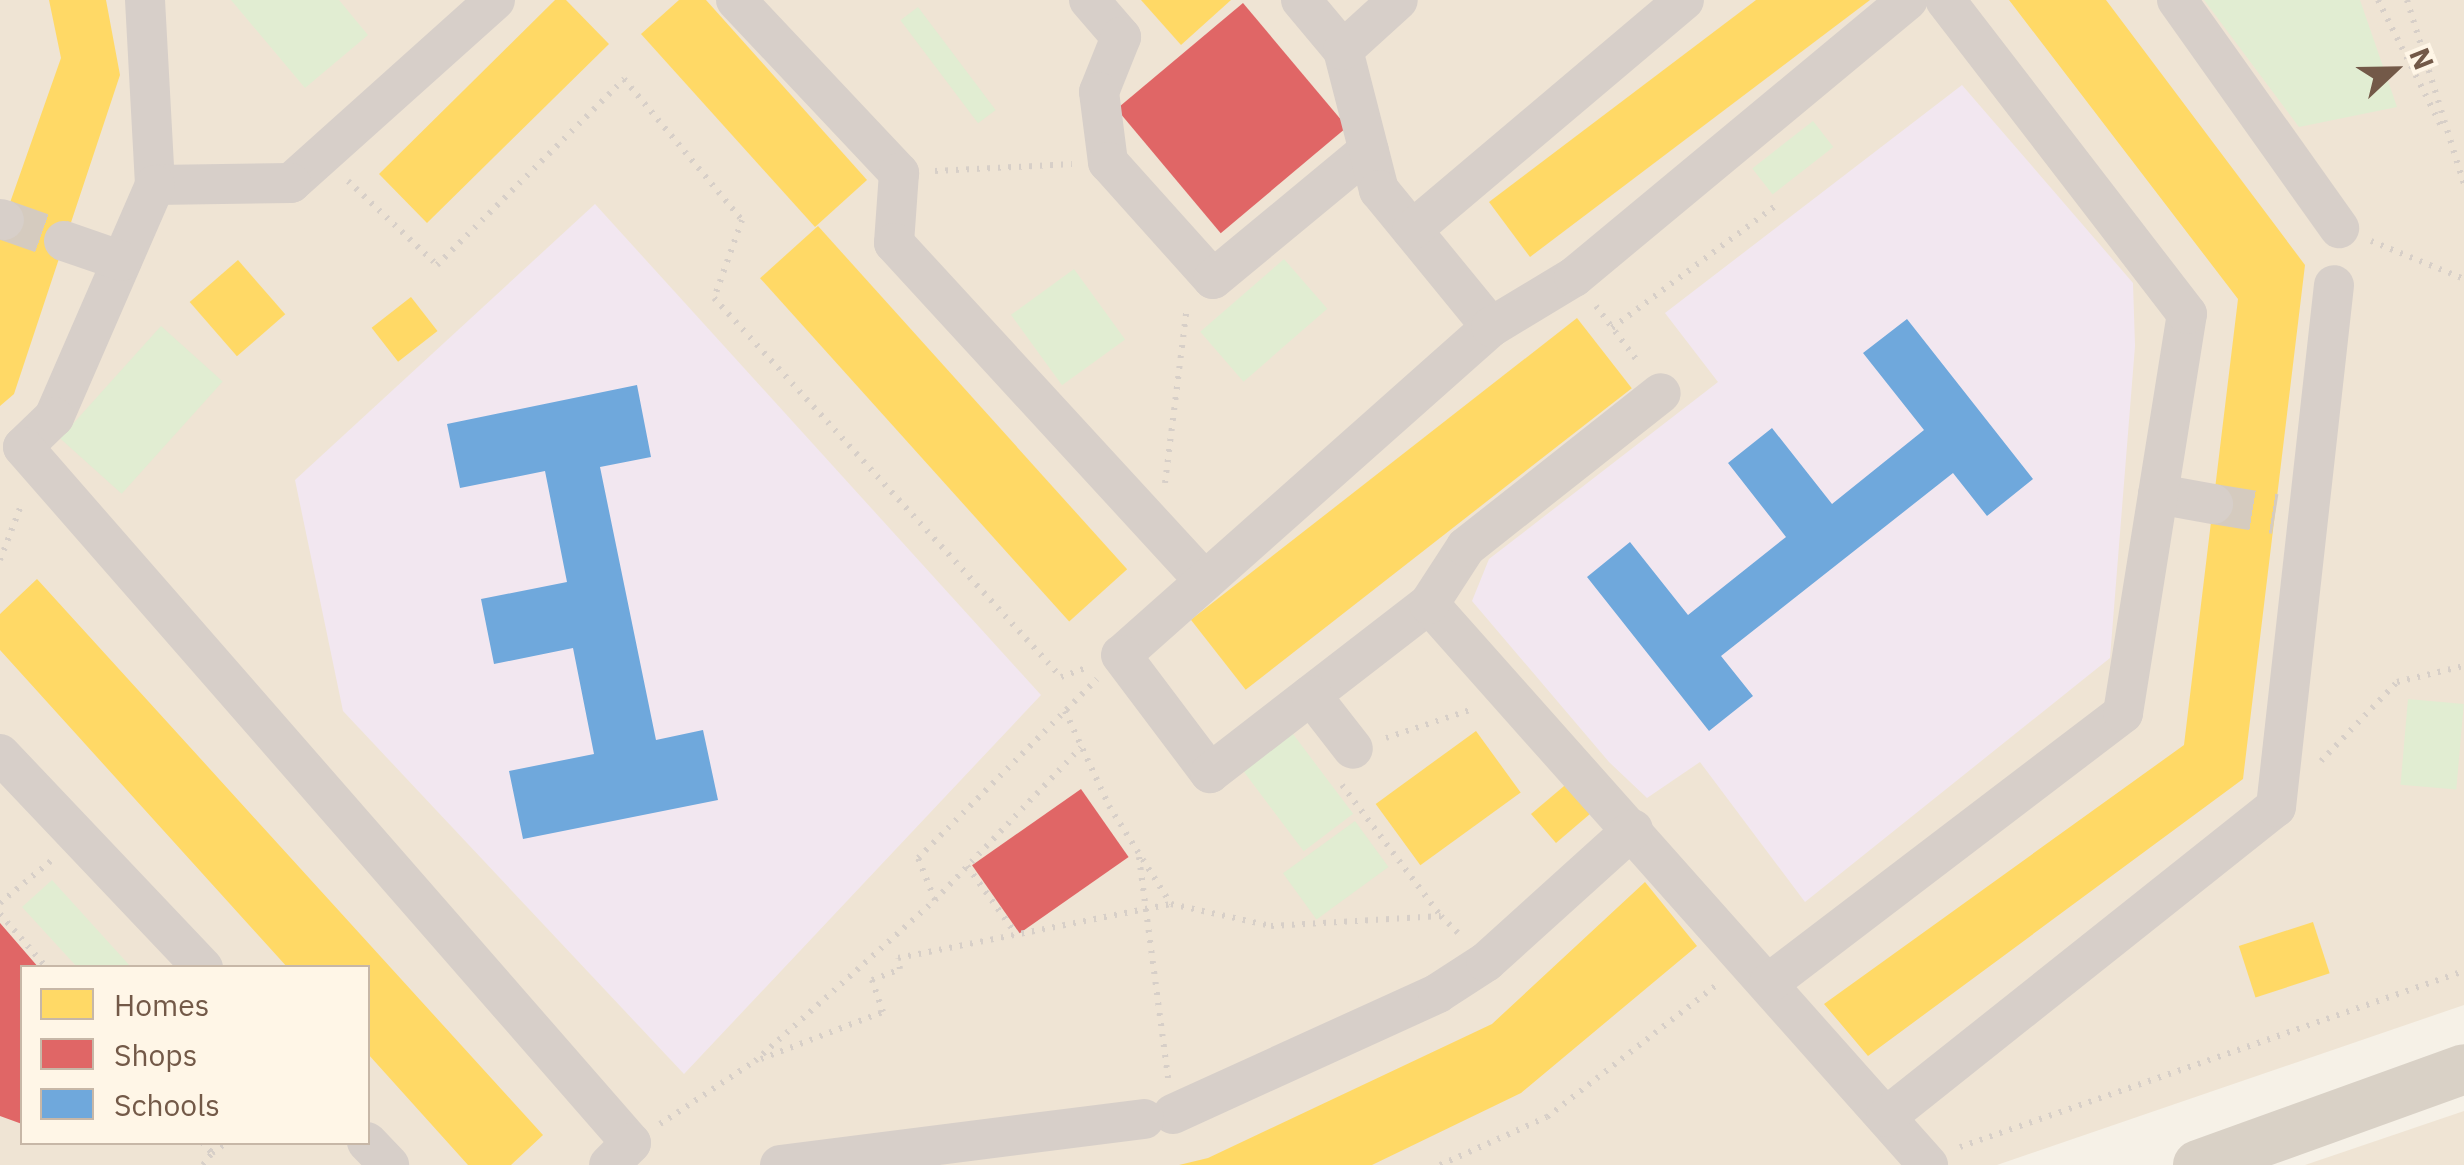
<!DOCTYPE html>
<html>
<head>
<meta charset="utf-8">
<style>
	body { margin:0 }
	#map { position:relative; width:2464px; height:1165px; overflow:hidden; background:#f6f1e7; font-family:"IBM Plex Sans",sans-serif }
	div>[style] { position:absolute }
	.residential>* { inset:0; background:#efe4d4 }
	.education>* { inset:0; background:#f2e7f0 }
	.green>* { inset:0; background:#e1edd2; transform-origin:0 0 }
	.homes>* { inset:0; background:#ffd966; transform-origin:0 0 }
	.shops>* { inset:0; background:#e06666; transform-origin:0 0 }
	.schools>* { inset:0; background:#6fa8dc }
	.minor-tunnel>* { height:40px; margin-top:-20px; transform-origin:0; background:repeating-linear-gradient(90deg,#d5cbbf 0 40px,transparent 0 60px) }
	.path>* { height:6px; margin-top:-3px; transform-origin:0; background:repeating-linear-gradient(90deg,#d7cfc8 0 2.5px,transparent 0 10.5px) }
	.minor>* { height:40px; margin:-20px; padding:0 20px; transform-origin:20px; border-radius:20px; background:#d7cfc9 }
	.major>* { height:50px; margin:-25px; padding:0 25px; transform-origin:25px; border-radius:25px; background:#d9d1c6 }
	span { translate:-50% -50%; white-space:nowrap; text-align:center; line-height:1.15; -webkit-text-stroke:10px #fff6e7; paint-order:stroke }
	.legend { position:absolute; left:20px; top:965px; width:350px; height:180px; box-sizing:border-box; background:#fff6e7; border:2px solid #c7b7a7; margin:0; padding:12px 18px; list-style:none; font-size:30px; color:#735948 }
	.legend li { display:flex; align-items:center; gap:20px; height:50px }
	.legend b { width:50px; border:2px solid #c7b7a7 }
	.north { position:absolute; left:2344px; top:20px; width:100px; height:100px; -webkit-text-stroke:8px #fff6e7; paint-order:stroke; rotate:68deg; font-size:28px; font-weight:700; line-height:40px; text-align:center; color:#735948 }
	.north::after { content:''; display:block; margin:auto; width:35px; height:45px; background:#735948; clip-path:polygon(50% 0,100% 100%,50% 72%,0 100%) }
</style>
</head>
<body>
<div id="map">
	<div class="residential">
		<i style="clip-path:polygon(evenodd,0 0,2464px 0,2464px 1005px,1997px 1165px,0 1165px,0 0,22px 968px,368px 968px,368px 1142px,22px 1142px,22px 968px)"></i>
		<i style="clip-path:polygon(2464px 1111px,2464px 1165px,2305px 1165px)"></i>
	</div>
	<div class="education">
		<i style="clip-path:polygon(1962px 85px,2133px 283px,2135px 346px,2110px 658px,1805px 902px,1700px 762px,1647px 798px,1609px 762px,1472px 601px,1489px 559px,1718px 382px,1665px 313px)"></i>
		<i style="clip-path:polygon(595px 204px,1041px 695px,684px 1074px,343px 711px,295px 480px)"></i>
	</div>
	<div class="green">
		<i style="clip-path:polygon(231px 0,339px 0,368px 35px,305px 88px)"></i>
		<i style="clip-path:polygon(2204px 0,2360px 0,2397px 107px,2299px 127px)"></i>
		<i style="left:918px;top:7px;width:129px;height:22px;rotate:53deg"></i>
		<i style="left:1813px;top:121px;width:33px;height:77px;rotate:52deg"></i>
		<i style="left:1284px;top:259px;width:66px;height:111px;rotate:49deg"></i>
		<i style="left:1074px;top:269px;width:87px;height:78px;rotate:54deg"></i>
		<i style="left:161px;top:326px;width:83px;height:151px;rotate:42deg"></i>
		<i style="left:2408px;top:699px;width:56px;height:86px;rotate:5deg"></i>
		<i style="left:1290px;top:730px;width:105px;height:62px;rotate:53deg"></i>
		<i style="left:1355px;top:821px;width:57px;height:89px;rotate:54deg"></i>
		<i style="clip-path:polygon(52px 880px,131px 967px,77px 967px,22px 907px)"></i>
	</div>
	<div class="homes">
		<i style="clip-path:polygon(49px 0,106px 0,120px 75px,14px 394px,0 406px,0 231px,61px 58px)"></i>
		<i style="clip-path:polygon(555px 0,566px 0,609px 44px,427px 223px,379px 174px)"></i>
		<i style="clip-path:polygon(679px 0,706px 0,867px 180px,815px 227px,641px 34px)"></i>
		<i style="clip-path:polygon(1141px 0,1231px 0,1181px 45px)"></i>
		<i style="clip-path:polygon(1756px 0,1870px 0,1530px 257px,1489px 202px)"></i>
		<i style="clip-path:polygon(2009px 0,2106px 0,2305px 265px,2243px 779px,1868px 1056px,1824px 1004px,2184px 745px,2238px 299px)"></i>
		<i style="left:818px;top:226px;width:462px;height:78px;rotate:48deg"></i>
		<i style="left:238px;top:260px;width:72px;height:64px;rotate:49deg"></i>
		<i style="left:411px;top:297px;width:43px;height:50px;rotate:52deg"></i>
		<i style="left:1577px;top:318px;width:89px;height:490px;rotate:52deg"></i>
		<i style="clip-path:polygon(37px 579px,543px 1135px,511px 1165px,468px 1165px,368px 1054px,368px 968px,288px 968px,0 650px,0 614px)"></i>
		<i style="left:1476px;top:731px;width:76px;height:124px;rotate:54deg"></i>
		<i style="clip-path:polygon(1570px 781px,1604px 802px,1556px 843px,1531px 814px)"></i>
		<i style="clip-path:polygon(1645px 882px,1697px 946px,1521px 1093px,1372px 1165px,1179px 1165px,1208px 1158px,1492px 1024px)"></i>
		<i style="left:2313px;top:922px;width:54px;height:78px;rotate:72deg"></i>
	</div>
	<div class="shops">
		<i style="left:1243px;top:3px;width:162px;height:165px;rotate:50deg"></i>
		<i style="left:1081px;top:789px;width:83px;height:133px;rotate:55deg"></i>
		<i style="clip-path:polygon(0 923px,39px 968px,22px 968px,22px 1124px,0 1116px)"></i>
	</div>
	<div class="schools">
		<i style="clip-path:polygon(1907px 319px,2033px 479px,1987px 516px,1953px 473px,1721px 656px,1753px 696px,1709px 731px,1587px 577px,1630px 542px,1688px 615px,1786px 537px,1728px 463px,1772px 428px,1832px 504px,1924px 430px,1863px 353px)"></i>
		<i style="clip-path:polygon(637px 385px,651px 457px,600px 467px,656px 740px,703px 730px,718px 800px,523px 839px,509px 771px,594px 754px,573px 648px,494px 664px,481px 599px,567px 582px,545px 471px,460px 488px,447px 424px)"></i>
	</div>
	<div class="minor-tunnel">
		<i style="left:4px;top:220px;width:64px;rotate:19.3deg"></i>
		<i style="left:2213px;top:504px;width:63px;rotate:9.2deg"></i>
	</div>
	<div class="path">
		<i style="left:2378px;top:0;width:143px;rotate:63.4deg"></i>
		<i style="left:2407px;top:0;width:193px;rotate:72.8deg"></i>
		<i style="left:935px;top:171px;width:137px;rotate:-2.9deg"></i>
		<i style="left:348px;top:181px;width:122px;rotate:43.3deg"></i>
		<i style="left:437px;top:265px;width:264px;rotate:-44.8deg"></i>
		<i style="left:624px;top:79px;width:184px;rotate:50.1deg"></i>
		<i style="left:742px;top:220px;width:83px;rotate:109.7deg"></i>
		<i style="left:714px;top:298px;width:514px;rotate:47.52deg"></i>
		<i style="left:1061px;top:677px;width:27px;rotate:-20deg"></i>
		<i style="left:2371px;top:241px;width:100px;rotate:22.2deg"></i>
		<i style="left:1596px;top:306px;width:71px;rotate:53deg"></i>
		<i style="left:1612px;top:328px;width:204px;rotate:-36.8deg"></i>
		<i style="left:1165px;top:483px;width:177px;rotate:-82.9deg"></i>
		<i style="left:0;top:560px;width:61px;rotate:-68.9deg"></i>
		<i style="left:1065px;top:711px;width:105px;rotate:65.1deg"></i>
		<i style="left:1109px;top:806px;width:116px;rotate:57.7deg"></i>
		<i style="left:1171px;top:904px;width:102px;rotate:12.4deg"></i>
		<i style="left:1271px;top:926px;width:170px;rotate:-3.4deg"></i>
		<i style="left:1441px;top:916px;width:30px;rotate:45deg"></i>
		<i style="left:1386px;top:738px;width:92px;rotate:-18.4deg"></i>
		<i style="left:2321px;top:761px;width:110px;rotate:-46.1deg"></i>
		<i style="left:2397px;top:682px;width:69px;rotate:-13.4deg"></i>
		<i style="left:1342px;top:785px;width:163px;rotate:53deg"></i>
		<i style="left:1139px;top:857px;width:223px;rotate:82.5deg"></i>
		<i style="left:967px;top:866px;width:84px;rotate:54.2deg"></i>
		<i style="left:935px;top:900px;width:211px;rotate:-46.3deg"></i>
		<i style="left:0;top:903px;width:67px;rotate:-39.6deg"></i>
		<i style="left:0;top:914px;width:72px;rotate:49deg"></i>
		<i style="left:761px;top:1059px;width:131px;rotate:-21.1deg"></i>
		<i style="left:883px;top:1012px;width:34px;rotate:-109deg"></i>
		<i style="left:872px;top:980px;width:30px;rotate:-21deg"></i>
		<i style="left:900px;top:969px;width:11px;rotate:-100deg"></i>
		<i style="left:898px;top:958px;width:278px;rotate:-11.2deg"></i>
		<i style="left:660px;top:1124px;width:114px;rotate:-33.6deg"></i>
		<i style="left:755px;top:1061px;width:241px;rotate:-41.8deg"></i>
		<i style="left:935px;top:900px;width:45px;rotate:-112deg"></i>
		<i style="left:918px;top:858px;width:253px;rotate:-45deg"></i>
		<i style="left:202px;top:1142px;width:15px;rotate:48deg"></i>
		<i style="left:212px;top:1153px;width:19px;rotate:-36deg"></i>
		<i style="left:1960px;top:1147px;width:534px;rotate:-19.25deg"></i>
		<i style="left:203px;top:1165px;width:15px;rotate:-53deg"></i>
		<i style="left:1440px;top:1165px;width:117px;rotate:-24.2deg"></i>
		<i style="left:1547px;top:1117px;width:217px;rotate:-37.9deg"></i>
	</div>
	<div class="minor">
		<i style="left:145px;top:0;width:185px;rotate:86.9deg"></i>
		<i style="left:495px;top:0;width:274px;rotate:138.1deg"></i>
		<i style="left:291px;top:183px;width:136px;rotate:179.2deg"></i>
		<i style="left:155px;top:185px;width:253px;rotate:113.5deg"></i>
		<i style="left:54px;top:417px;width:43px;rotate:135.9deg"></i>
		<i style="left:23px;top:447px;width:924px;rotate:48.86deg"></i>
		<i style="left:631px;top:1143px;width:31px;rotate:135deg"></i>
		<i style="left:736px;top:0;width:238px;rotate:46.7deg"></i>
		<i style="left:899px;top:173px;width:70px;rotate:94.1deg"></i>
		<i style="left:894px;top:243px;width:459px;rotate:47.4deg"></i>
		<i style="left:1089px;top:0;width:49px;rotate:49.1deg"></i>
		<i style="left:1121px;top:37px;width:59px;rotate:111.8deg"></i>
		<i style="left:1099px;top:92px;width:71px;rotate:82.7deg"></i>
		<i style="left:1108px;top:162px;width:157px;rotate:48.1deg"></i>
		<i style="left:1213px;top:279px;width:202px;rotate:-39.6deg"></i>
		<i style="left:1301px;top:0;width:65px;rotate:50deg"></i>
		<i style="left:1343px;top:50px;width:145px;rotate:75.6deg"></i>
		<i style="left:1379px;top:190px;width:177px;rotate:50.7deg"></i>
		<i style="left:1491px;top:327px;width:494px;rotate:138.4deg"></i>
		<i style="left:1121px;top:655px;width:148px;rotate:53deg"></i>
		<i style="left:1210px;top:773px;width:277px;rotate:-37.7deg"></i>
		<i style="left:1429px;top:604px;width:751px;rotate:48.35deg"></i>
		<i style="left:2177px;top:0;width:280px;rotate:54.6deg"></i>
		<i style="left:1343px;top:50px;width:74px;rotate:-42.3deg"></i>
		<i style="left:0;top:219px;width:4px;rotate:14deg"></i>
		<i style="left:1412px;top:230px;width:356px;rotate:-40.2deg"></i>
		<i style="left:64px;top:241px;width:61px;rotate:19deg"></i>
		<i style="left:1491px;top:327px;width:97px;rotate:-31.1deg"></i>
		<i style="left:1574px;top:277px;width:434px;rotate:-39.7deg"></i>
		<i style="left:2158px;top:494px;width:56px;rotate:10.3deg"></i>
		<i style="left:1429px;top:604px;width:68px;rotate:-57deg"></i>
		<i style="left:1466px;top:547px;width:248px;rotate:-38.3deg"></i>
		<i style="left:1311px;top:695px;width:68px;rotate:52.1deg"></i>
		<i style="left:0;top:754px;width:295px;rotate:46.5deg"></i>
		<i style="left:1769px;top:983px;width:445px;rotate:-37.3deg"></i>
		<i style="left:2123px;top:713px;width:404px;rotate:-80.9deg"></i>
		<i style="left:2187px;top:314px;width:396px;rotate:-127.6deg"></i>
		<i style="left:1173px;top:1114px;width:291px;rotate:-24.5deg"></i>
		<i style="left:1438px;top:993px;width:57px;rotate:-32.9deg"></i>
		<i style="left:1486px;top:962px;width:198px;rotate:-42.1deg"></i>
		<i style="left:1886px;top:1117px;width:498px;rotate:-38.5deg"></i>
		<i style="left:2276px;top:807px;width:525px;rotate:-83.66deg"></i>
		<i style="left:367px;top:1142px;width:32px;rotate:46deg"></i>
		<i style="left:780px;top:1165px;width:367px;rotate:-7.2deg"></i>
	</div>
	<div class="major">
		<i style="left:2198px;top:1165px;width:283px;rotate:-19.8deg"></i>
	</div>
	<ul class="legend">
	<li><b style="height:28px;background:#ffd966"></b>Homes</li>
	<li><b style="height:28px;background:#e06666"></b>Shops</li>
	<li><b style="height:28px;background:#6fa8dc"></b>Schools</li>
	</ul>
	<div class="north">N</div>
</div>
</body>
</html>
